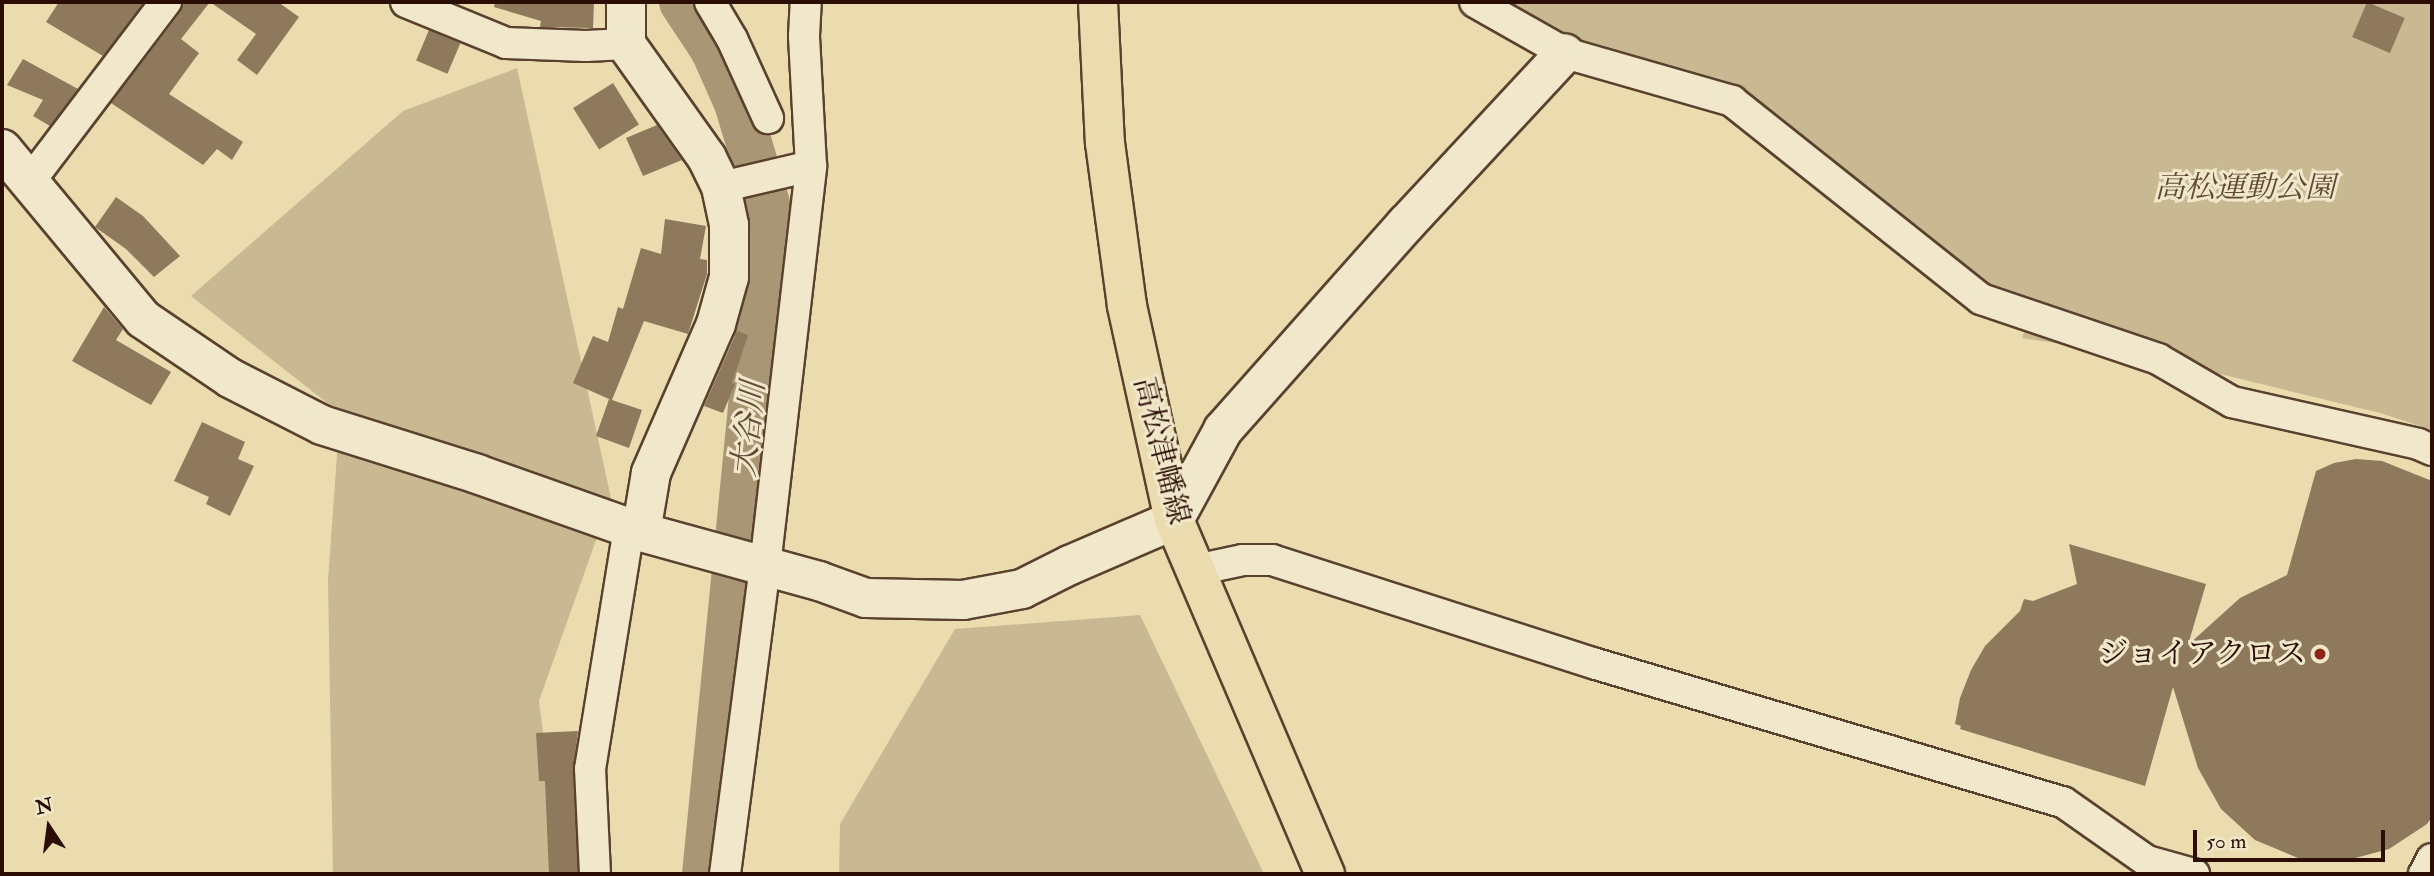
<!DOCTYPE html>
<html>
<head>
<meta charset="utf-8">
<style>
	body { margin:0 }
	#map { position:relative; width:2434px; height:876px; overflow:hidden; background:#eadcaf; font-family:"IM FELL Double Pica","Noto Serif JP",serif }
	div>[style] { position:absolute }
	.green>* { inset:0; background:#c9b992 }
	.river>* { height:46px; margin:-23px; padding:0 23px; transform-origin:23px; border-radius:23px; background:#a99675 }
	.building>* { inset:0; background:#8e795c; transform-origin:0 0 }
	.roads { filter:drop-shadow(2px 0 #5a412e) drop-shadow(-2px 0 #5a412e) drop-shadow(0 2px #5a412e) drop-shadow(0 -2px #5a412e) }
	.street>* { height:30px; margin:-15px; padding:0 15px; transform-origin:15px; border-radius:15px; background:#f1e8cb }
	.secondary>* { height:38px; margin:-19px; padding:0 19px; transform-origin:19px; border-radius:19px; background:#f1e8cb }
	.primary>* { height:38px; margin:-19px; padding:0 19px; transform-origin:19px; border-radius:19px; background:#eadcaf }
	.dots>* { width:19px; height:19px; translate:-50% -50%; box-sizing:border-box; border:4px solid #f1e8cb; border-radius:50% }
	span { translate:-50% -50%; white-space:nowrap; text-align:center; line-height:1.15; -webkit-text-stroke:6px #f1e8cb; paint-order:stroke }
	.park-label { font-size:30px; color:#624935; font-style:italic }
	.street-label { font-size:30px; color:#2a0d03 }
	.poi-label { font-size:30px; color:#2a0d03 }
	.right { translate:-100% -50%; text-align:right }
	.water-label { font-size:32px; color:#634b36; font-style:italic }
	.frame { position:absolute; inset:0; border:4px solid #2a0d03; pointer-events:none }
	.north { position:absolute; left:14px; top:792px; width:70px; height:70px; -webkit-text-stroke:5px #f1e8cb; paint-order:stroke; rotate:347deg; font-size:19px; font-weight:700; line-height:28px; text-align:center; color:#2a0d03 }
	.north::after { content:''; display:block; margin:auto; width:24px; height:32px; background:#2a0d03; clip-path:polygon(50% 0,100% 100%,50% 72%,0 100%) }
	.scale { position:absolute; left:2193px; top:830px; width:192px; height:32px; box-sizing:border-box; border:4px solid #2a0d03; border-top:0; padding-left:9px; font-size:21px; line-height:24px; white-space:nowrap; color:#2a0d03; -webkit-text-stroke:5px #f1e8cb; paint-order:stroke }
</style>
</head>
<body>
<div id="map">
	<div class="green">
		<i style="clip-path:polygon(1484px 2px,2432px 2px,2432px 430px,2380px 413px,2158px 359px,2022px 338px,2035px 302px,1975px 279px,1739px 93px,1589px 54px)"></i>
		<i style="clip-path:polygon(517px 68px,611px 498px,539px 701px,561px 874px,333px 874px,328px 580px,340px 413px,191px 296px,403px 111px)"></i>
		<i style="clip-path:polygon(1140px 615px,1264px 874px,839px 874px,840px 824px,955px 629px)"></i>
	</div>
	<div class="river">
		<i style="left:682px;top:2px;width:56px;rotate:56.6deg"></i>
		<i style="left:713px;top:49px;width:59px;rotate:66deg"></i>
		<i style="left:737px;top:103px;width:116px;rotate:73.4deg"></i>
		<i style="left:770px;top:214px;width:663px;rotate:95.62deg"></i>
	</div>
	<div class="building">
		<i style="clip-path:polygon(59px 2px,144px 2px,103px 56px,46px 22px)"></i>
		<i style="clip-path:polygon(183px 2px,278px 2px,299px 17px,257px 75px,237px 60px,256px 34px,210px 2px,181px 39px,199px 53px,169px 94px,243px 142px,232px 160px,217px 149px,203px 165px,111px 103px,180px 13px)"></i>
		<i style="clip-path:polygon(495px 2px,594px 2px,593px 28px,540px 27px,541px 21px,494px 7px)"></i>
		<i style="left:2367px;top:2px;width:41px;height:38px;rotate:23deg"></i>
		<i style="left:429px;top:30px;width:34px;height:33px;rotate:23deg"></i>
		<i style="clip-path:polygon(23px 59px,78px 89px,50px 126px,33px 116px,43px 100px,7px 85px)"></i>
		<i style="left:613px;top:83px;width:49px;height:47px;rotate:58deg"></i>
		<i style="clip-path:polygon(657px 125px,682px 160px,643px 176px,626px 138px)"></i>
		<i style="clip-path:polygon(116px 197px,143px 216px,180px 256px,154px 277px,126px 249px,95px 227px)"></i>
		<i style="clip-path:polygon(665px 219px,706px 226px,700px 259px,707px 260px,707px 274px,688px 334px,644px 321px,612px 400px,642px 410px,629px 448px,596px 436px,609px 399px,573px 383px,593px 336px,608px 342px,618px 307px,623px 309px,641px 248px,661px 254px)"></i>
		<i style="clip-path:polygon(104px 307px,123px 329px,116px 340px,171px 372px,151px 405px,72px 361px)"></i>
		<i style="clip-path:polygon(737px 331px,748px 335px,732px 383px,735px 384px,723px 413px,704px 406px)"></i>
		<i style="clip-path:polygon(202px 422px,245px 442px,238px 459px,254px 466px,230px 516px,206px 504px,209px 497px,174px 481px)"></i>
		<i style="clip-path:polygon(2356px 459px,2382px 461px,2432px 481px,2432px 817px,2427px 824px,2389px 849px,2344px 861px,2298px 858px,2255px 840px,2221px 809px,2198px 768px,2173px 687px,2145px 786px,1960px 729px,1961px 726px,1955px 724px,1960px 698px,1971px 670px,1985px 646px,2020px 611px,2024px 599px,2033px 601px,2077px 584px,2069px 544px,2206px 584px,2188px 645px,2240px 598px,2287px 575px,2316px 471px,2334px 463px)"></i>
		<i style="clip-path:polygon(578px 731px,573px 770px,578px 874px,549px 874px,545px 781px,539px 781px,536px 733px)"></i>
	</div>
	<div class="roads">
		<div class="street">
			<i style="left:406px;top:2px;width:108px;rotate:22.3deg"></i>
			<i style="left:506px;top:43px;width:80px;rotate:2.1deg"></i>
			<i style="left:586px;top:46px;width:40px;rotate:-2.9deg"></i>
			<i style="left:710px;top:2px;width:43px;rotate:59.3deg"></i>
			<i style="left:732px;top:39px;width:87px;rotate:65.5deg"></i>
			<i style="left:1475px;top:2px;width:103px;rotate:29.5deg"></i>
			<i style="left:1565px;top:53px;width:174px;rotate:16deg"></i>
			<i style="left:1732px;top:101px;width:318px;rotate:38.5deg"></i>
			<i style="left:1981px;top:299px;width:187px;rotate:18.7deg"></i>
			<i style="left:2158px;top:359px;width:86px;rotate:30.2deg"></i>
			<i style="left:2232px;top:402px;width:191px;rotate:12.7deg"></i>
			<i style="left:2418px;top:444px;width:15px;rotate:23deg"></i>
			<i style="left:30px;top:181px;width:225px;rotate:-52.8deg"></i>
			<i style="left:721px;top:187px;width:92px;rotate:-13.1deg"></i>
			<i style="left:811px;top:166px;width:130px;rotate:-93.1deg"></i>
			<i style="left:804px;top:36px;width:34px;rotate:-87deg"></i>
			<i style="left:1196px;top:570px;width:48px;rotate:-12deg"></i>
			<i style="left:1243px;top:560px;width:29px"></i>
			<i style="left:1272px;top:560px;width:340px;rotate:17.8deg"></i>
			<i style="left:1596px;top:664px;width:487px;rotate:16.5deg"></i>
			<i style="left:2063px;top:802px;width:103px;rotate:35.1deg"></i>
			<i style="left:2147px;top:861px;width:49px;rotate:15.5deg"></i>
			<i style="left:595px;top:874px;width:105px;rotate:-92.7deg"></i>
			<i style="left:590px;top:769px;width:245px;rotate:-80.8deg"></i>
			<i style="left:725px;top:874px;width:311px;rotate:-82.6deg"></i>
			<i style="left:765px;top:566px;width:403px;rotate:-83.4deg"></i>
			<i style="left:2424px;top:874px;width:17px;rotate:-62deg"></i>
		</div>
		<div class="secondary">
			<i style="left:626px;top:2px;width:42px;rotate:90deg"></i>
			<i style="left:626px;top:44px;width:140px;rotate:54.6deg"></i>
			<i style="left:707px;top:158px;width:32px;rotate:64deg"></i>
			<i style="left:721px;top:187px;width:39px;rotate:78deg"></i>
			<i style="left:729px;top:225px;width:52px;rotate:90deg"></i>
			<i style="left:729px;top:277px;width:49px;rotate:105.5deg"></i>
			<i style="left:716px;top:324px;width:163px;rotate:113.6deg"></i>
			<i style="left:651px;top:473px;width:60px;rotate:99.6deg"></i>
			<i style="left:2px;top:149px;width:221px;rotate:50.3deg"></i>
			<i style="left:143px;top:319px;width:105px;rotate:34.1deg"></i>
			<i style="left:230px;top:378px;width:103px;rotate:27.1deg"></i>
			<i style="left:322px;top:425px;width:163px;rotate:17.5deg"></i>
			<i style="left:477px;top:474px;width:174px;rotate:19.5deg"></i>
			<i style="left:641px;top:532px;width:185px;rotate:15.4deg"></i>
			<i style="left:819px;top:581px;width:50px;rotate:19.9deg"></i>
			<i style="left:866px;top:598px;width:97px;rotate:1.2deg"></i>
			<i style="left:963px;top:600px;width:60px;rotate:-10.6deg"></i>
			<i style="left:1022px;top:589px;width:54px;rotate:-26.6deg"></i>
			<i style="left:1070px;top:565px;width:113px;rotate:-23.4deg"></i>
			<i style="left:1174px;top:520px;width:102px;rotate:-61.4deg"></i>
			<i style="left:1223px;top:430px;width:276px;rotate:-48.4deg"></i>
			<i style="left:1406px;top:224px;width:233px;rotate:-47.1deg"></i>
		</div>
		<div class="primary">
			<i style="left:1098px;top:2px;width:141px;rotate:87.2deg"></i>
			<i style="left:1105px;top:143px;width:164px;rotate:82.3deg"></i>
			<i style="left:1127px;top:306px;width:219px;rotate:77.6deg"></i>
			<i style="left:1174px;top:520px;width:385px;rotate:66.9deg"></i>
		</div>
	</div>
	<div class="dots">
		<i style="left:2320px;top:654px;background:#8f2418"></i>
	</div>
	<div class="park-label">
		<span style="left:2245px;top:188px">高松運動公園</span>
	</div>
	<div class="street-label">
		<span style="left:1161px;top:451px;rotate:76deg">高松津幡線</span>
	</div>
	<div class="poi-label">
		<span class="right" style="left:2306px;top:654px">ジョイアクロス</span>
	</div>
	<div class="water-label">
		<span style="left:749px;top:429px;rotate:-84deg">大谷川</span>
	</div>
	<div class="frame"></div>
	<div class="north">N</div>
	<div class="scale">50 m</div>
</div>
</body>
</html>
